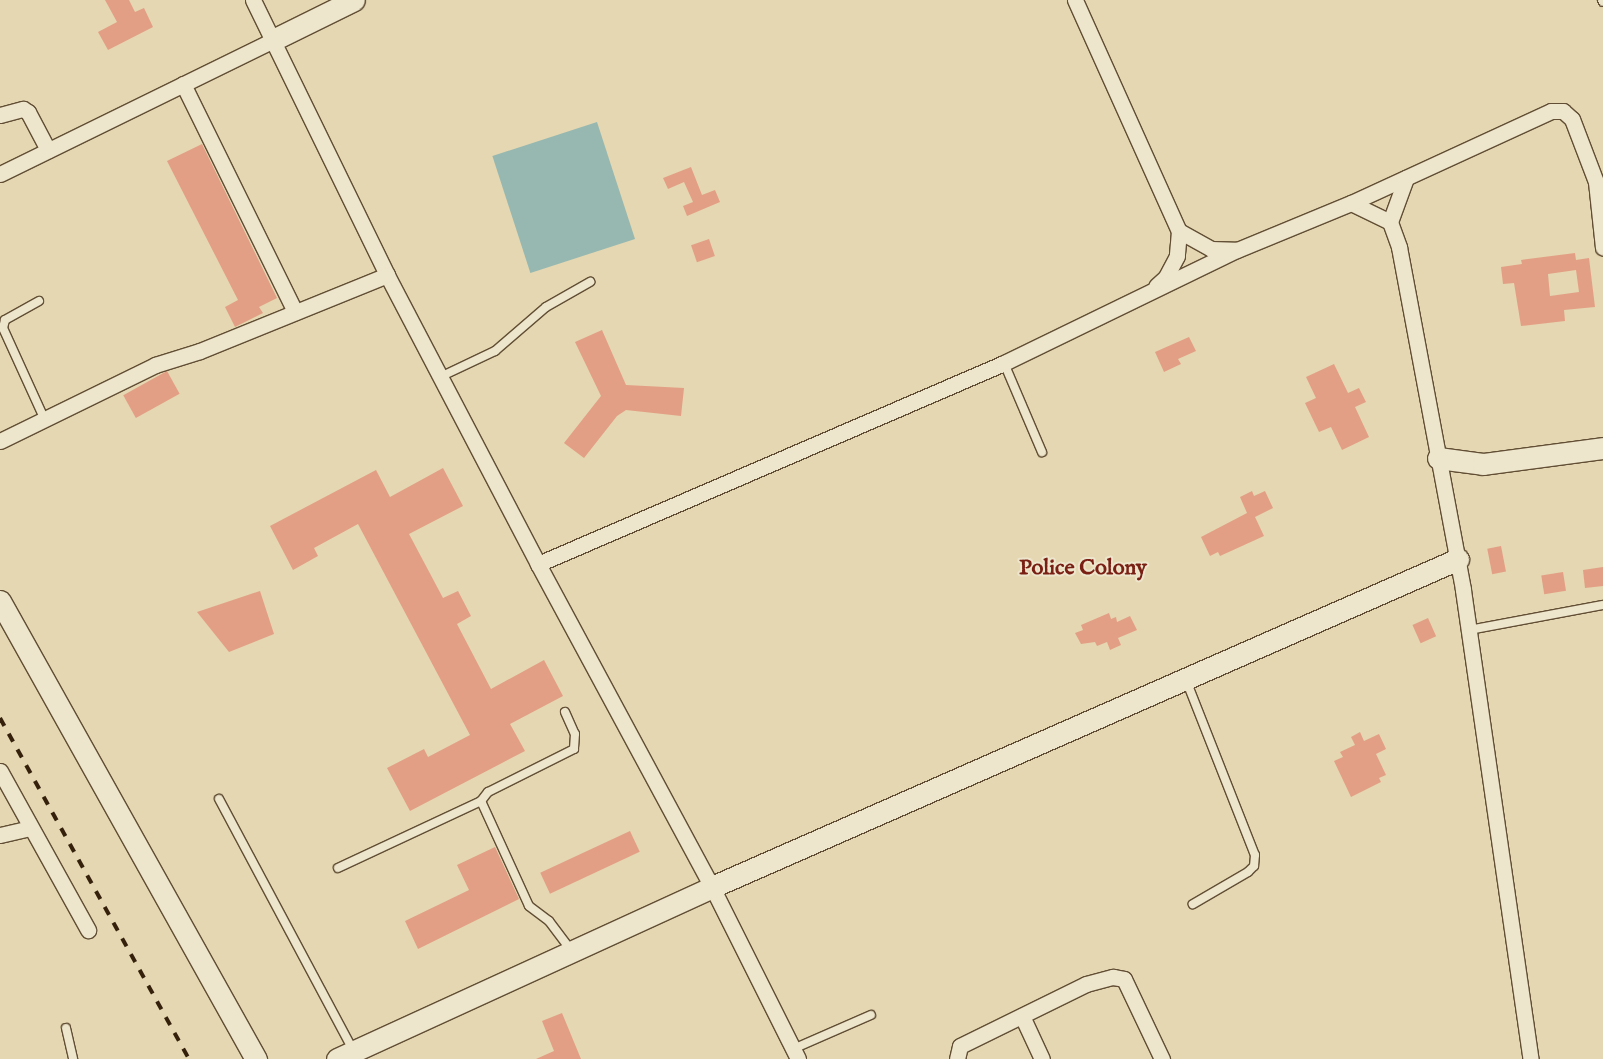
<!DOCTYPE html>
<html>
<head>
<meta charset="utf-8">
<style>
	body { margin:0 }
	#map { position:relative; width:1603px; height:1059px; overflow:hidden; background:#e4d7b1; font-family:"IM FELL English",serif }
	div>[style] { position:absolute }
	.water>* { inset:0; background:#96b8b1; transform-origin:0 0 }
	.building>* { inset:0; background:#e39f85; transform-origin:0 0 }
	.roads { filter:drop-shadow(1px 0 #614e34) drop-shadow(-1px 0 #614e34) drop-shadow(0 1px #614e34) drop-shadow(0 -1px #614e34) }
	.lane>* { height:8px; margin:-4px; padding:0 4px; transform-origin:4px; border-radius:4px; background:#ede5cc }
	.street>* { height:15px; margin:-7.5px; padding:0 7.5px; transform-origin:7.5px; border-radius:7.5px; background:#ede5cc }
	.secondary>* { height:21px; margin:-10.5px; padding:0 10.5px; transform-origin:10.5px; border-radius:10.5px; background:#ede5cc }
	.rail>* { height:4px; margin-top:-2px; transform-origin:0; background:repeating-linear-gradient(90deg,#35200b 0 9px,transparent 0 18px) }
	span { translate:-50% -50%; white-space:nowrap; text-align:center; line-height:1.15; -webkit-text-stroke:4px #ede5cc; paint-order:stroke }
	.district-label { font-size:22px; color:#7a1f14; font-weight:700 }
</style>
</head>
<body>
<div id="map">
	<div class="water">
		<i style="left:597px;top:122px;width:123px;height:110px;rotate:72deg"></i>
	</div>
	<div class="building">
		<i style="clip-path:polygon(105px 0,129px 0,135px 12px,144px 8px,153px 27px,108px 50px,98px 32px,117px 22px)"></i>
		<i style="clip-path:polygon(202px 144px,277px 298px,259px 307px,263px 313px,235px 327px,225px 307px,238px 300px,167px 161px)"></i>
		<i style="clip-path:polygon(691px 167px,702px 195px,715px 190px,720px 202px,687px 216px,683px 206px,693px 202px,684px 182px,668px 189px,663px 178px)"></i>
		<i style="left:709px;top:239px;width:18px;height:19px;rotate:71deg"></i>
		<i style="clip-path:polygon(evenodd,1575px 253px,1576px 260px,1589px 258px,1595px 307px,1564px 310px,1565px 321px,1521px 326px,1514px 283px,1503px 284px,1501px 267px,1522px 264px,1521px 260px,1575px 253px,1576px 270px,1579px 292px,1550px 296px,1548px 274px,1576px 270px)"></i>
		<i style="clip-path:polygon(602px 330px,626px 385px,684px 388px,681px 416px,626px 410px,617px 416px,584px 458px,564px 443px,601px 396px,575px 342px)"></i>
		<i style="clip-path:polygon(1189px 337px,1196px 351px,1178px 359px,1181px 364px,1164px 372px,1155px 352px)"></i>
		<i style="clip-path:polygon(1334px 364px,1348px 393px,1359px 388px,1366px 402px,1355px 407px,1369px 437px,1342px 450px,1331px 427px,1319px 432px,1305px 403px,1316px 398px,1306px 377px)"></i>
		<i style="left:167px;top:371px;width:26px;height:50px;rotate:61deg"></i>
		<i style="clip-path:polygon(443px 468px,463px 506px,409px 534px,443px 598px,458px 591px,471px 616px,457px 624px,491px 689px,544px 660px,563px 696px,510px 724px,525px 751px,410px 811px,387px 768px,424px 749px,428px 757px,470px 735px,358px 524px,314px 548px,318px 556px,293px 570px,270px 526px,376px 470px,390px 497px)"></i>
		<i style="clip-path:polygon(1252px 491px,1254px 496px,1265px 491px,1273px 508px,1255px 517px,1264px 536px,1220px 556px,1218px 552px,1210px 556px,1201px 537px,1247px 513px,1240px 497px)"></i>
		<i style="left:1501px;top:546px;width:26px;height:14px;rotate:79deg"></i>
		<i style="clip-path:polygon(1603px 567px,1603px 586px,1585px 588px,1583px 570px)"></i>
		<i style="left:1563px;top:572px;width:19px;height:22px;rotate:81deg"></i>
		<i style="clip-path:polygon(260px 591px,274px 634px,229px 652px,197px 612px)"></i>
		<i style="clip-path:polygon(1109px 613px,1111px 619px,1116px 617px,1117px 622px,1130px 616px,1137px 630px,1118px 638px,1121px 645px,1110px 650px,1107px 642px,1097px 646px,1095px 642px,1081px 644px,1075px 633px,1083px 630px,1081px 625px)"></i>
		<i style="left:1428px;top:618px;width:20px;height:17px;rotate:66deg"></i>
		<i style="clip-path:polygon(1360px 732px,1364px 741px,1379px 734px,1386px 749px,1376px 754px,1386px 775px,1379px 778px,1381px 782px,1351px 797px,1334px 761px,1343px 757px,1340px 752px,1355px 745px,1351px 737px)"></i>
		<i style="left:630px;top:831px;width:23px;height:99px;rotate:65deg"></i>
		<i style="clip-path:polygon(495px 847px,519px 899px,418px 949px,405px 921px,469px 890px,457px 865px)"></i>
		<i style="clip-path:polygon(562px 1013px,581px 1059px,536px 1059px,554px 1051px,542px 1021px)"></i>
	</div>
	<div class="roads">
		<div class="lane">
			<i style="left:1602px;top:0;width:2px;rotate:63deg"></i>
			<i style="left:39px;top:301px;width:39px;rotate:151deg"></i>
			<i style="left:5px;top:320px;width:8px;rotate:104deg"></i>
			<i style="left:3px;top:328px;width:99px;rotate:65.5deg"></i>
			<i style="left:1004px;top:363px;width:97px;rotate:66.9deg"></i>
			<i style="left:440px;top:377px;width:61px;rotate:-25.3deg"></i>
			<i style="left:495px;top:351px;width:67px;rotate:-40.8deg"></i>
			<i style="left:546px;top:307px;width:51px;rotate:-29.6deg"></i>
			<i style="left:1469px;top:630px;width:136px;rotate:-10.6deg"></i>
			<i style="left:1186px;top:680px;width:188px;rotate:68.5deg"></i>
			<i style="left:1255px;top:855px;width:11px;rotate:95deg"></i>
			<i style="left:1254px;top:866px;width:8px;rotate:135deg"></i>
			<i style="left:1248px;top:872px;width:64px;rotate:149.8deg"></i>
			<i style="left:565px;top:712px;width:24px;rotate:66deg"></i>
			<i style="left:575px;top:734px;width:15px;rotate:94deg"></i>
			<i style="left:574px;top:749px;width:96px;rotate:153.4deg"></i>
			<i style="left:488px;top:792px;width:11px;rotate:128deg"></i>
			<i style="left:481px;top:801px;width:115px;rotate:65.4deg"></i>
			<i style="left:529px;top:906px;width:25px;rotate:37deg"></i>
			<i style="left:549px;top:921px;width:36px;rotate:53deg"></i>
			<i style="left:219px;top:799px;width:285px;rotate:61.9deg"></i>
			<i style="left:338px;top:868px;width:158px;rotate:-25.1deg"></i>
			<i style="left:66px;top:1028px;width:32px;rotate:77deg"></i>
			<i style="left:793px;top:1049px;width:85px;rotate:-23.6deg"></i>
		</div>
		<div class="street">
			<i style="left:253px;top:0;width:306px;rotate:64deg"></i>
			<i style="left:387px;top:275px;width:326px;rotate:62.4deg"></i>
			<i style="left:538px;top:564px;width:367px;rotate:61.7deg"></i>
			<i style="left:712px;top:887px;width:192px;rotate:63.4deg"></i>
			<i style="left:1075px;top:0;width:253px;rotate:65.8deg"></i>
			<i style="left:1179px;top:231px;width:25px;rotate:95deg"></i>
			<i style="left:1177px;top:256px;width:24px;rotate:118deg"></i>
			<i style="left:1166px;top:277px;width:13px;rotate:138deg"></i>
			<i style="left:183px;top:84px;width:254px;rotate:63.8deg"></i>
			<i style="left:0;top:115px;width:24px;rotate:-15deg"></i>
			<i style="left:23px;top:109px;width:6px;rotate:31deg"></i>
			<i style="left:28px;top:112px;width:43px;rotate:62.2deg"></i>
			<i style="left:0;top:174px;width:304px;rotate:-26.1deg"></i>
			<i style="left:1351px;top:203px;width:43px;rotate:26deg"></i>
			<i style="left:1390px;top:222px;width:27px;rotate:70deg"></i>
			<i style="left:1399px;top:247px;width:349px;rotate:79.4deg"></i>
			<i style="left:1463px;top:590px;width:474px;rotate:81.8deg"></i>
			<i style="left:1390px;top:222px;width:47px;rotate:-70deg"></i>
			<i style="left:1179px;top:231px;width:37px;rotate:29deg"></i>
			<i style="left:1211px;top:249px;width:24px;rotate:2deg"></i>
			<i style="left:0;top:441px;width:173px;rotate:-26.1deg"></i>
			<i style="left:155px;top:365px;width:47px;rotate:-17.3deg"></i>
			<i style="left:200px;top:351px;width:202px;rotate:-22.1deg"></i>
			<i style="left:538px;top:564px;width:508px;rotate:-23.33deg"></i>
			<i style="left:1004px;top:363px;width:259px;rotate:-25.9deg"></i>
			<i style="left:1237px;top:250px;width:123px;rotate:-22.4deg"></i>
			<i style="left:1351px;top:203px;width:220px;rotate:-24.7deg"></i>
			<i style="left:1551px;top:111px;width:12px"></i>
			<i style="left:1563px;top:111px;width:12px;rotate:42deg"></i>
			<i style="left:1572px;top:119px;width:67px;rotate:69.1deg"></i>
			<i style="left:1596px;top:182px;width:66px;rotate:83.9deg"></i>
			<i style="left:0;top:771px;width:182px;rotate:61deg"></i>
			<i style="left:0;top:835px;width:31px;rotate:-13deg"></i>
			<i style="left:1022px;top:1016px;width:47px;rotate:65.1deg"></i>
			<i style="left:957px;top:1059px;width:13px;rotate:-77deg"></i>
			<i style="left:960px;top:1046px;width:140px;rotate:-26.2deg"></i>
			<i style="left:1086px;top:984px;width:28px;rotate:-15deg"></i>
			<i style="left:1113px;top:977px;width:11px;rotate:10deg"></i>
			<i style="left:1124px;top:979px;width:89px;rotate:64.6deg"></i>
		</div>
		<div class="secondary">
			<i style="left:273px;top:40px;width:90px;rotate:-26.3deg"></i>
			<i style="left:1438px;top:458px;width:45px;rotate:7.6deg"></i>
			<i style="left:1483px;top:464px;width:121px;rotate:-7.6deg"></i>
			<i style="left:0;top:601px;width:525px;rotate:60.8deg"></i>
			<i style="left:337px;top:1059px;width:413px;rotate:-24.6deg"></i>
			<i style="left:712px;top:887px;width:815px;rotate:-23.73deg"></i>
		</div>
	</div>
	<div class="rail">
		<i style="left:0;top:718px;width:390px;rotate:61deg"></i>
	</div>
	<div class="district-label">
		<span style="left:1083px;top:569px">Police Colony</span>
	</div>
</div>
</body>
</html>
